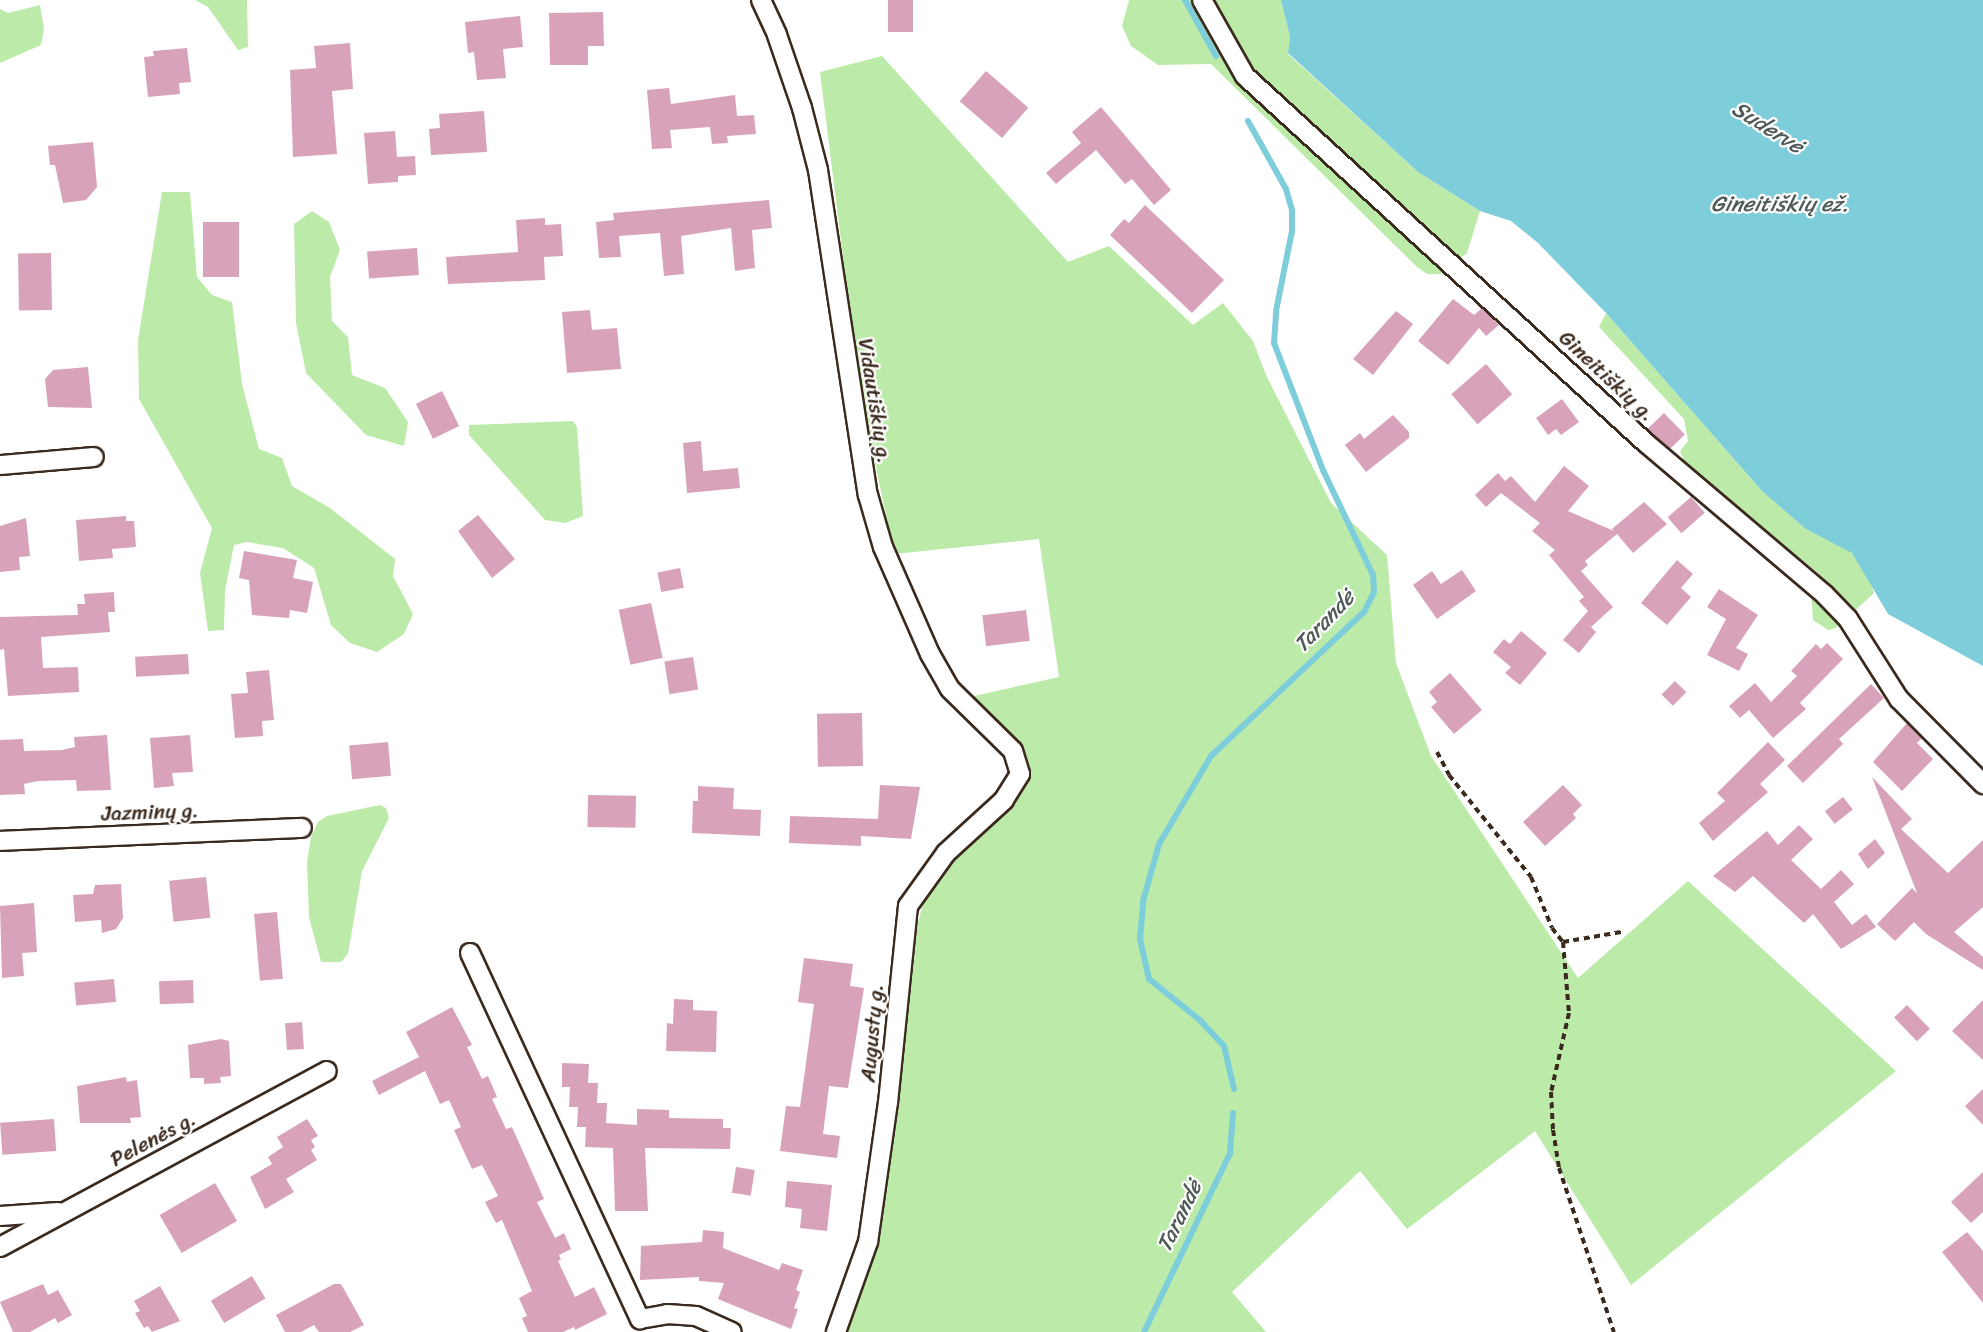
<!DOCTYPE html>
<html>
<head>
<meta charset="utf-8">
<style>
	body { margin:0 }
	#map { position:relative; width:1983px; height:1332px; overflow:hidden; background:#fff; font-family:Sriracha,sans-serif }
	div>[style] { position:absolute }
	.green>* { inset:0; background:#bceba9 }
	.water>* { inset:0; background:#7ecddb }
	.stream>* { height:6px; margin:-3px; padding:0 3px; transform-origin:3px; border-radius:3px; background:#7ecddb }
	.building>* { inset:0; background:#d8a3ba; transform-origin:0 0 }
	.path>* { height:4px; margin-top:-2px; transform-origin:0; background:repeating-linear-gradient(90deg,#3b2a1e 0 6px,transparent 0 10.5px) }
	.roads { filter:drop-shadow(2px 0 #3b2a1e) drop-shadow(-2px 0 #3b2a1e) drop-shadow(0 2px #3b2a1e) drop-shadow(0 -2px #3b2a1e) }
	.minor>* { height:18px; margin:-9px; padding:0 9px; transform-origin:9px; border-radius:9px; background:#fff }
	span { translate:-50% -50%; white-space:nowrap; text-align:center; line-height:1.15; -webkit-text-stroke:4.5px #fff; paint-order:stroke }
	.street-label { font-size:21px; color:#3b2a1e }
	.water-label { font-size:22px; color:#4f5b57; font-style:italic }
</style>
</head>
<body>
<div id="map">
	<div class="green">
		<i style="clip-path:polygon(195px 0,247px 0,248px 47px,238px 50px,208px 7px)"></i>
		<i style="clip-path:polygon(1129px 0,1281px 0,1290px 37px,1288px 54px,1418px 172px,1480px 211px,1467px 253px,1441px 274px,1427px 274px,1417px 267px,1211px 64px,1158px 65px,1131px 46px,1122px 26px)"></i>
		<i style="clip-path:polygon(40px 5px,44px 29px,41px 45px,0 63px,0 9px,8px 13px)"></i>
		<i style="clip-path:polygon(882px 56px,1068px 262px,1109px 246px,1193px 325px,1223px 303px,1253px 341px,1266px 375px,1331px 503px,1387px 555px,1396px 663px,1431px 756px,1578px 978px,1688px 881px,1896px 1071px,1631px 1285px,1535px 1131px,1407px 1229px,1360px 1171px,1232px 1292px,1266px 1332px,847px 1332px,878px 1242px,905px 1038px,913px 942px,925px 896px,940px 875px,1022px 793px,1028px 778px,965px 698px,1059px 677px,1039px 539px,894px 554px,859px 385px,820px 72px)"></i>
		<i style="clip-path:polygon(162px 192px,190px 192px,197px 277px,212px 295px,232px 302px,242px 384px,259px 449px,282px 458px,292px 486px,330px 508px,395px 559px,393px 576px,413px 614px,404px 634px,377px 652px,350px 643px,331px 625px,314px 568px,283px 548px,247px 542px,234px 545px,225px 591px,224px 630px,208px 631px,200px 573px,212px 528px,139px 399px,138px 340px)"></i>
		<i style="clip-path:polygon(312px 211px,329px 222px,340px 250px,330px 277px,332px 321px,348px 337px,352px 375px,385px 388px,408px 422px,404px 446px,366px 435px,306px 373px,296px 323px,294px 224px)"></i>
		<i style="clip-path:polygon(1606px 313px,1762px 491px,1852px 553px,1866px 571px,1874px 593px,1836px 628px,1828px 630px,1813px 620px,1811px 592px,1818px 573px,1685px 463px,1680px 451px,1688px 441px,1684px 419px,1599px 327px)"></i>
		<i style="clip-path:polygon(573px 421px,577px 427px,583px 516px,565px 523px,545px 520px,469px 435px,469px 425px)"></i>
		<i style="clip-path:polygon(380px 805px,386px 808px,389px 818px,362px 871px,348px 954px,341px 962px,321px 962px,309px 917px,307px 862px,311px 837px,318px 822px,327px 816px)"></i>
	</div>
	<div class="water">
		<i style="clip-path:polygon(1281px 0,1983px 0,1983px 666px,1888px 614px,1852px 553px,1806px 529px,1762px 491px,1606px 313px,1538px 243px,1511px 221px,1480px 211px,1418px 172px,1288px 53px,1290px 37px)"></i>
	</div>
	<div class="stream">
		<i style="left:1185px;top:0;width:64px;rotate:61deg"></i>
		<i style="left:1234px;top:1089px;width:44px;rotate:-103.1deg"></i>
		<i style="left:1224px;top:1046px;width:34px;rotate:-133deg"></i>
		<i style="left:1201px;top:1021px;width:67px;rotate:-141.1deg"></i>
		<i style="left:1149px;top:979px;width:41px;rotate:-102.7deg"></i>
		<i style="left:1140px;top:939px;width:38px;rotate:-85deg"></i>
		<i style="left:1143px;top:901px;width:59px;rotate:-74.3deg"></i>
		<i style="left:1159px;top:844px;width:102px;rotate:-59.4deg"></i>
		<i style="left:1211px;top:756px;width:210px;rotate:-43.3deg"></i>
		<i style="left:1364px;top:612px;width:22px;rotate:-63deg"></i>
		<i style="left:1374px;top:592px;width:17px;rotate:-93deg"></i>
		<i style="left:1373px;top:575px;width:116px;rotate:-115.5deg"></i>
		<i style="left:1323px;top:470px;width:136px;rotate:-111.1deg"></i>
		<i style="left:1274px;top:343px;width:32px;rotate:-86deg"></i>
		<i style="left:1276px;top:311px;width:82px;rotate:-78.7deg"></i>
		<i style="left:1292px;top:231px;width:21px;rotate:-90deg"></i>
		<i style="left:1292px;top:210px;width:22px;rotate:-106deg"></i>
		<i style="left:1286px;top:189px;width:78px;rotate:-119.2deg"></i>
		<i style="left:1144px;top:1332px;width:199px;rotate:-64.3deg"></i>
		<i style="left:1230px;top:1153px;width:40px;rotate:-85.7deg"></i>
	</div>
	<div class="building">
		<i style="left:888px;top:0;width:25px;height:32px"></i>
		<i style="clip-path:polygon(603px 12px,604px 46px,588px 46px,588px 65px,550px 65px,549px 13px)"></i>
		<i style="clip-path:polygon(520px 16px,523px 47px,503px 49px,506px 78px,477px 80px,474px 52px,468px 53px,465px 22px)"></i>
		<i style="clip-path:polygon(350px 43px,353px 89px,332px 91px,337px 154px,293px 157px,290px 70px,316px 68px,314px 46px)"></i>
		<i style="clip-path:polygon(187px 48px,191px 82px,179px 83px,180px 94px,148px 97px,144px 57px,154px 56px,153px 51px)"></i>
		<i style="left:986px;top:71px;width:56px;height:40px;rotate:41deg"></i>
		<i style="clip-path:polygon(669px 88px,671px 104px,735px 95px,737px 116px,754px 115px,756px 134px,727px 136px,728px 143px,712px 144px,710px 127px,670px 130px,672px 148px,652px 149px,647px 90px)"></i>
		<i style="clip-path:polygon(1101px 107px,1171px 190px,1154px 205px,1132px 179px,1125px 184px,1096px 150px,1056px 184px,1046px 173px,1081px 143px,1072px 132px)"></i>
		<i style="clip-path:polygon(484px 111px,487px 152px,431px 155px,429px 129px,440px 128px,439px 114px)"></i>
		<i style="clip-path:polygon(395px 131px,397px 157px,415px 156px,416px 175px,398px 176px,398px 182px,368px 184px,364px 133px)"></i>
		<i style="clip-path:polygon(93px 142px,97px 187px,86px 200px,63px 203px,55px 165px,50px 165px,48px 146px)"></i>
		<i style="clip-path:polygon(769px 200px,772px 228px,752px 230px,755px 268px,735px 271px,731px 228px,681px 236px,684px 274px,664px 276px,660px 233px,619px 236px,621px 257px,599px 258px,596px 222px,614px 220px,613px 213px)"></i>
		<i style="clip-path:polygon(1145px 205px,1224px 280px,1192px 313px,1110px 235px,1124px 219px,1129px 223px)"></i>
		<i style="clip-path:polygon(545px 218px,545px 225px,561px 224px,563px 256px,544px 257px,545px 280px,448px 284px,446px 257px,518px 252px,516px 220px)"></i>
		<i style="left:203px;top:222px;width:36px;height:55px"></i>
		<i style="left:417px;top:248px;width:27px;height:50px;rotate:86deg"></i>
		<i style="left:51px;top:253px;width:57px;height:33px;rotate:89deg"></i>
		<i style="clip-path:polygon(1453px 299px,1474px 315px,1482px 308px,1499px 325px,1486px 336px,1479px 328px,1448px 365px,1418px 341px)"></i>
		<i style="clip-path:polygon(590px 310px,592px 330px,617px 328px,621px 369px,567px 373px,562px 312px)"></i>
		<i style="clip-path:polygon(1396px 311px,1413px 324px,1373px 375px,1353px 359px)"></i>
		<i style="left:1486px;top:364px;width:40px;height:46px;rotate:49deg"></i>
		<i style="clip-path:polygon(88px 367px,92px 408px,48px 407px,45px 379px,53px 370px)"></i>
		<i style="left:442px;top:391px;width:39px;height:29px;rotate:64deg"></i>
		<i style="clip-path:polygon(1562px 399px,1579px 422px,1561px 435px,1556px 429px,1548px 435px,1536px 418px)"></i>
		<i style="left:1664px;top:413px;width:30px;height:23px;rotate:46deg"></i>
		<i style="clip-path:polygon(1393px 415px,1409px 432px,1409px 438px,1366px 472px,1345px 445px,1360px 433px,1364px 439px)"></i>
		<i style="clip-path:polygon(701px 441px,703px 471px,738px 468px,740px 488px,687px 493px,683px 443px)"></i>
		<i style="clip-path:polygon(1564px 466px,1589px 486px,1568px 511px,1614px 531px,1612px 529px,1644px 502px,1667px 524px,1633px 553px,1617px 534px,1585px 561px,1588px 565px,1581px 571px,1613px 607px,1591px 627px,1596px 632px,1579px 653px,1563px 640px,1588px 611px,1579px 601px,1584px 597px,1549px 555px,1555px 550px,1532px 531px,1540px 523px,1501px 493px,1486px 507px,1475px 495px,1498px 473px,1505px 481px,1511px 476px,1535px 502px)"></i>
		<i style="left:1691px;top:497px;width:21px;height:31px;rotate:49deg"></i>
		<i style="clip-path:polygon(478px 515px,515px 559px,492px 578px,458px 531px)"></i>
		<i style="clip-path:polygon(126px 516px,126px 521px,134px 521px,136px 547px,112px 549px,113px 558px,79px 561px,76px 520px)"></i>
		<i style="clip-path:polygon(26px 518px,30px 556px,19px 557px,20px 570px,0 572px,0 526px)"></i>
		<i style="clip-path:polygon(244px 551px,297px 560px,293px 578px,313px 582px,307px 613px,290px 610px,289px 618px,252px 615px,249px 580px,239px 578px)"></i>
		<i style="clip-path:polygon(1677px 560px,1693px 574px,1681px 588px,1691px 597px,1667px 625px,1641px 603px)"></i>
		<i style="left:680px;top:568px;width:20px;height:23px;rotate:79deg"></i>
		<i style="clip-path:polygon(1462px 570px,1476px 591px,1437px 619px,1413px 585px,1432px 571px,1441px 584px)"></i>
		<i style="clip-path:polygon(1719px 589px,1758px 615px,1736px 648px,1748px 654px,1739px 671px,1707px 655px,1726px 619px,1707px 607px)"></i>
		<i style="clip-path:polygon(114px 592px,115px 612px,108px 612px,110px 632px,41px 637px,43px 668px,78px 667px,79px 692px,8px 696px,4px 649px,0 650px,0 617px,78px 615px,77px 604px,85px 604px,84px 594px)"></i>
		<i style="left:651px;top:603px;width:56px;height:33px;rotate:78deg"></i>
		<i style="left:1026px;top:610px;width:31px;height:44px;rotate:83deg"></i>
		<i style="clip-path:polygon(1521px 631px,1547px 653px,1520px 685px,1505px 673px,1511px 667px,1493px 652px,1504px 639px,1510px 644px)"></i>
		<i style="clip-path:polygon(1827px 643px,1843px 659px,1800px 703px,1806px 709px,1773px 738px,1749px 710px,1740px 718px,1729px 706px,1755px 683px,1771px 702px,1797px 676px,1791px 671px,1816px 644px,1821px 649px)"></i>
		<i style="left:188px;top:654px;width:20px;height:53px;rotate:87deg"></i>
		<i style="left:693px;top:657px;width:33px;height:29px;rotate:81deg"></i>
		<i style="clip-path:polygon(269px 670px,274px 720px,262px 721px,263px 736px,235px 738px,231px 694px,248px 693px,246px 672px)"></i>
		<i style="clip-path:polygon(1450px 673px,1482px 710px,1454px 734px,1431px 707px,1437px 702px,1429px 692px)"></i>
		<i style="left:1675px;top:681px;width:16px;height:19px;rotate:45deg"></i>
		<i style="clip-path:polygon(1871px 684px,1884px 698px,1839px 739px,1843px 744px,1803px 783px,1787px 766px)"></i>
		<i style="left:862px;top:713px;width:53px;height:45px;rotate:89deg"></i>
		<i style="clip-path:polygon(1907px 723px,1922px 738px,1917px 743px,1933px 759px,1902px 791px,1873px 762px)"></i>
		<i style="clip-path:polygon(107px 735px,111px 790px,77px 791px,76px 780px,38px 781px,24px 784px,25px 794px,0 795px,0 740px,23px 739px,24px 751px,62px 750px,75px 747px,74px 737px)"></i>
		<i style="clip-path:polygon(190px 735px,193px 772px,172px 773px,174px 786px,154px 788px,150px 738px)"></i>
		<i style="left:388px;top:742px;width:34px;height:39px;rotate:85deg"></i>
		<i style="clip-path:polygon(1768px 742px,1785px 760px,1760px 784px,1768px 792px,1713px 841px,1699px 823px,1725px 801px,1717px 793px)"></i>
		<i style="clip-path:polygon(1872px 777px,1912px 819px,1901px 829px,1948px 873px,1983px 840px,1983px 907px,1954px 932px,1983px 957px,1983px 970px,1926px 934px,1914px 922px,1895px 941px,1877px 924px,1912px 888px,1917px 893px)"></i>
		<i style="clip-path:polygon(880px 785px,920px 787px,911px 839px,861px 836px,861px 846px,789px 843px,790px 816px,878px 819px)"></i>
		<i style="clip-path:polygon(1563px 785px,1582px 805px,1573px 814px,1576px 818px,1545px 846px,1523px 822px)"></i>
		<i style="clip-path:polygon(698px 786px,734px 788px,733px 809px,761px 810px,760px 836px,692px 833px,693px 801px,698px 801px)"></i>
		<i style="left:588px;top:795px;width:48px;height:32px;rotate:1deg"></i>
		<i style="left:1843px;top:797px;width:16px;height:23px;rotate:52deg"></i>
		<i style="clip-path:polygon(1799px 825px,1813px 839px,1791px 860px,1821px 889px,1841px 870px,1854px 884px,1834px 902px,1852px 925px,1866px 914px,1876px 927px,1841px 949px,1813px 914px,1804px 923px,1753px 876px,1735px 892px,1713px 876px,1767px 831px,1778px 845px)"></i>
		<i style="clip-path:polygon(1875px 839px,1885px 853px,1868px 869px,1858px 854px)"></i>
		<i style="left:206px;top:877px;width:41px;height:37px;rotate:84deg"></i>
		<i style="clip-path:polygon(121px 884px,123px 918px,116px 929px,102px 933px,101px 920px,75px 922px,73px 895px,93px 894px,95px 885px)"></i>
		<i style="clip-path:polygon(34px 903px,37px 952px,22px 953px,24px 976px,2px 978px,0 906px)"></i>
		<i style="left:277px;top:912px;width:67px;height:23px;rotate:85deg"></i>
		<i style="clip-path:polygon(804px 958px,853px 964px,850px 986px,864px 988px,848px 1088px,829px 1086px,823px 1134px,840px 1136px,837px 1158px,780px 1151px,786px 1106px,800px 1107px,814px 1004px,798px 1002px)"></i>
		<i style="left:114px;top:979px;width:23px;height:40px;rotate:85deg"></i>
		<i style="left:193px;top:980px;width:23px;height:34px;rotate:88deg"></i>
		<i style="clip-path:polygon(674px 999px,693px 1000px,693px 1010px,717px 1011px,716px 1052px,666px 1051px,667px 1023px,673px 1024px)"></i>
		<i style="clip-path:polygon(1983px 1000px,1983px 1060px,1952px 1031px)"></i>
		<i style="left:1907px;top:1005px;width:33px;height:18px;rotate:46deg"></i>
		<i style="clip-path:polygon(452px 1007px,472px 1045px,467px 1047px,482px 1079px,488px 1076px,497px 1097px,492px 1099px,506px 1129px,512px 1127px,544px 1199px,537px 1202px,555px 1238px,564px 1233px,571px 1249px,559px 1255px,561px 1260px,558px 1261px,575px 1297px,594px 1287px,607px 1314px,575px 1330px,574px 1327px,563px 1332px,528px 1332px,522px 1318px,527px 1316px,519px 1298px,532px 1291px,502px 1220px,496px 1223px,485px 1202px,498px 1196px,482px 1165px,472px 1169px,454px 1130px,461px 1127px,449px 1100px,440px 1104px,425px 1071px,379px 1095px,372px 1081px,419px 1057px,406px 1032px)"></i>
		<i style="left:302px;top:1022px;width:27px;height:17px;rotate:86deg"></i>
		<i style="clip-path:polygon(221px 1039px,229px 1041px,231px 1076px,220px 1077px,221px 1083px,204px 1084px,204px 1078px,190px 1078px,188px 1045px)"></i>
		<i style="clip-path:polygon(562px 1063px,589px 1064px,588px 1083px,598px 1083px,597px 1103px,607px 1103px,606px 1123px,637px 1125px,637px 1109px,669px 1110px,669px 1118px,723px 1119px,723px 1128px,731px 1128px,730px 1149px,645px 1148px,648px 1211px,615px 1211px,613px 1148px,585px 1147px,586px 1127px,577px 1127px,578px 1107px,569px 1107px,570px 1087px,562px 1087px)"></i>
		<i style="clip-path:polygon(126px 1077px,127px 1082px,137px 1080px,141px 1117px,130px 1118px,131px 1123px,80px 1123px,77px 1086px)"></i>
		<i style="clip-path:polygon(1983px 1089px,1983px 1125px,1965px 1106px)"></i>
		<i style="left:54px;top:1119px;width:32px;height:54px;rotate:86deg"></i>
		<i style="clip-path:polygon(307px 1119px,318px 1136px,311px 1140px,315px 1147px,311px 1150px,317px 1160px,286px 1179px,294px 1192px,265px 1209px,250px 1177px,272px 1164px,268px 1157px,283px 1147px,277px 1137px)"></i>
		<i style="left:736px;top:1167px;width:19px;height:26px;rotate:9deg"></i>
		<i style="clip-path:polygon(1983px 1172px,1983px 1212px,1971px 1223px,1951px 1202px)"></i>
		<i style="clip-path:polygon(787px 1181px,832px 1185px,827px 1231px,800px 1228px,802px 1209px,785px 1207px)"></i>
		<i style="left:215px;top:1183px;width:44px;height:64px;rotate:60deg"></i>
		<i style="clip-path:polygon(703px 1230px,724px 1232px,723px 1248px,779px 1270px,782px 1263px,803px 1270px,796px 1290px,800px 1292px,794px 1308px,798px 1309px,791px 1329px,718px 1299px,724px 1283px,699px 1281px,699px 1277px,640px 1280px,641px 1246px,702px 1242px)"></i>
		<i style="clip-path:polygon(1967px 1232px,1983px 1251px,1983px 1303px,1942px 1252px)"></i>
		<i style="left:252px;top:1276px;width:26px;height:48px;rotate:59deg"></i>
		<i style="clip-path:polygon(43px 1284px,48px 1295px,58px 1290px,72px 1315px,58px 1323px,55px 1318px,30px 1332px,13px 1332px,0 1302px)"></i>
		<i style="clip-path:polygon(334px 1284px,341px 1284px,364px 1325px,350px 1332px,319px 1332px,314px 1325px,301px 1332px,285px 1332px,276px 1315px)"></i>
		<i style="clip-path:polygon(160px 1286px,180px 1321px,152px 1332px,148px 1326px,144px 1328px,135px 1313px,140px 1311px,134px 1301px)"></i>
	</div>
	<div class="path">
		<i style="left:1437px;top:752px;width:26px;rotate:62deg"></i>
		<i style="left:1449px;top:775px;width:131px;rotate:51.2deg"></i>
		<i style="left:1531px;top:877px;width:55px;rotate:67.6deg"></i>
		<i style="left:1552px;top:928px;width:18px;rotate:52deg"></i>
		<i style="left:1563px;top:942px;width:71px;rotate:85.2deg"></i>
		<i style="left:1569px;top:1013px;width:81px;rotate:102.8deg"></i>
		<i style="left:1551px;top:1092px;width:38px;rotate:87deg"></i>
		<i style="left:1553px;top:1130px;width:38px;rotate:81deg"></i>
		<i style="left:1559px;top:1168px;width:173px;rotate:71.5deg"></i>
		<i style="left:1563px;top:942px;width:59px;rotate:-9.8deg"></i>
	</div>
	<div class="roads">
		<div class="minor">
			<i style="left:761px;top:0;width:38px;rotate:65deg"></i>
			<i style="left:777px;top:35px;width:77px;rotate:71.1deg"></i>
			<i style="left:802px;top:108px;width:64px;rotate:75.5deg"></i>
			<i style="left:818px;top:170px;width:329px;rotate:81.3deg"></i>
			<i style="left:868px;top:495px;width:54px;rotate:73.9deg"></i>
			<i style="left:883px;top:547px;width:117px;rotate:66.3deg"></i>
			<i style="left:930px;top:654px;width:40px;rotate:60.3deg"></i>
			<i style="left:950px;top:689px;width:88px;rotate:44.5deg"></i>
			<i style="left:1013px;top:751px;width:24px;rotate:73deg"></i>
			<i style="left:1020px;top:774px;width:31px;rotate:122deg"></i>
			<i style="left:1004px;top:800px;width:79px;rotate:137.6deg"></i>
			<i style="left:946px;top:853px;width:65px;rotate:125.6deg"></i>
			<i style="left:908px;top:906px;width:197px;rotate:95.8deg"></i>
			<i style="left:888px;top:1102px;width:141px;rotate:98.1deg"></i>
			<i style="left:868px;top:1242px;width:96px;rotate:109.6deg"></i>
			<i style="left:1202px;top:0;width:87px;rotate:60.5deg"></i>
			<i style="left:1245px;top:76px;width:544px;rotate:42.47deg"></i>
			<i style="left:1646px;top:443px;width:235px;rotate:40.3deg"></i>
			<i style="left:1825px;top:595px;width:33px;rotate:46deg"></i>
			<i style="left:1848px;top:619px;width:95px;rotate:57.5deg"></i>
			<i style="left:1899px;top:699px;width:120px;rotate:45.3deg"></i>
			<i style="left:0;top:465px;width:94px;rotate:-4.9deg"></i>
			<i style="left:0;top:841px;width:302px;rotate:-2.5deg"></i>
			<i style="left:470px;top:953px;width:404px;rotate:65.1deg"></i>
			<i style="left:640px;top:1319px;width:27px;rotate:-10deg"></i>
			<i style="left:667px;top:1314px;width:29px;rotate:4deg"></i>
			<i style="left:696px;top:1316px;width:39px;rotate:24deg"></i>
			<i style="left:0;top:1216px;width:58px;rotate:-3.9deg"></i>
			<i style="left:0;top:1247px;width:371px;rotate:-28.3deg"></i>
		</div>
	</div>
	<div class="street-label">
		<span style="left:1607px;top:376px;rotate:43deg">Gineitiškių g.</span>
		<span style="left:875px;top:401px;rotate:81deg">Vidautiškių g.</span>
		<span style="left:150px;top:812px;rotate:-2deg">Jazminų g.</span>
		<span style="left:872px;top:1033px;rotate:-85deg">Augustų g.</span>
		<span style="left:153px;top:1139px;rotate:-28deg">Pelenės g.</span>
	</div>
	<div class="water-label">
		<span style="left:1768px;top:127px;rotate:32deg">Sudervė</span>
		<span style="left:1780px;top:204px">Gineitiškių ež.</span>
		<span style="left:1324px;top:621px;rotate:-46deg">Tarandė</span>
		<span style="left:1179px;top:1216px;rotate:-64deg">Tarandė</span>
	</div>
</div>
</body>
</html>
